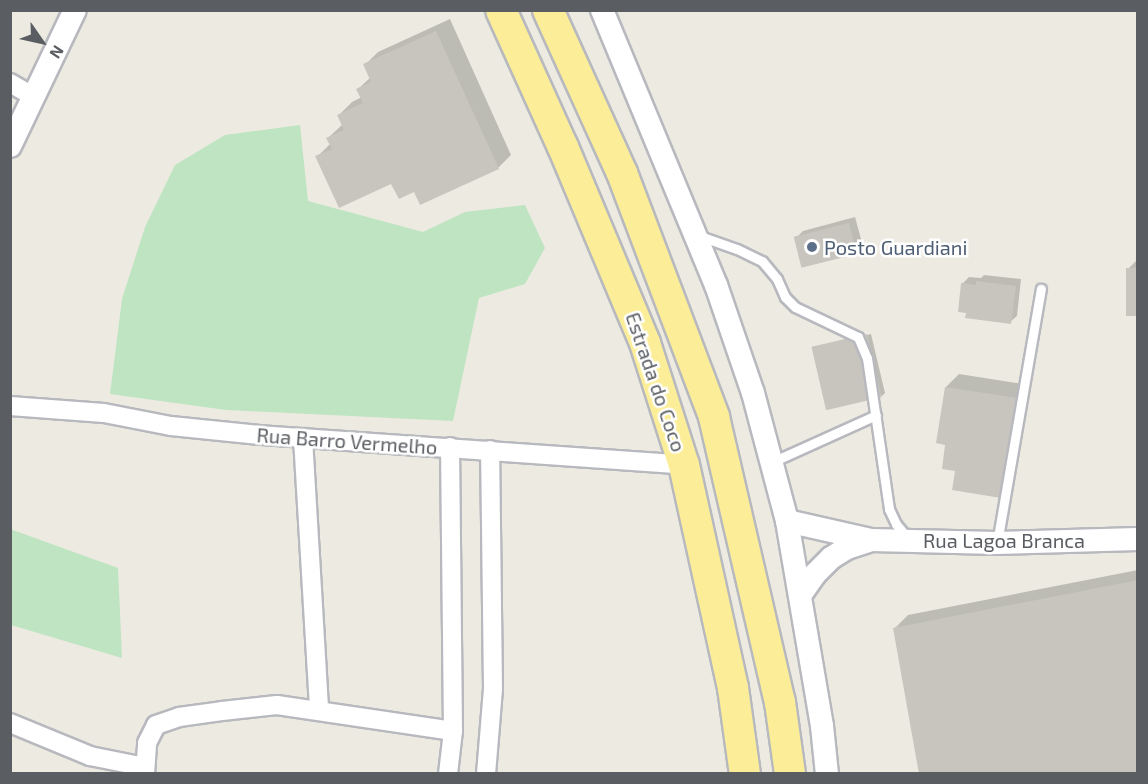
<!DOCTYPE html>
<html>
<head>
<meta charset="utf-8">
<style>
	body { margin:0 }
	#map { position:relative; width:1148px; height:784px; overflow:hidden; background:#edebe1; font-family:"Exo 2",sans-serif }
	div>[style] { position:absolute }
	.green>* { inset:0; background:#bee4c1 }
	.shadow>* { inset:0; background:#0003 }
	.building>* { inset:0; background:#c8c5bf; transform-origin:0 0 }
	.roads { filter:drop-shadow(2px 0 #b7b9be) drop-shadow(-2px 0 #b7b9be) drop-shadow(0 2px #b7b9be) drop-shadow(0 -2px #b7b9be) }
	.service>* { height:9px; margin:-4.5px; padding:0 4.5px; transform-origin:4.5px; border-radius:4.5px; background:#fff }
	.minor>* { height:18px; margin:-9px; padding:0 9px; transform-origin:9px; border-radius:9px; background:#fff }
	.tertiary>* { height:22px; margin:-11px; padding:0 11px; transform-origin:11px; border-radius:11px; background:#fff }
	.trunk>* { height:30px; margin:-15px; padding:0 15px; transform-origin:15px; border-radius:15px; background:#fcee98 }
	.dots>* { width:16px; height:16px; translate:-50% -50%; box-sizing:border-box; border:3px solid #fff; border-radius:50% }
	span { translate:-50% -50%; white-space:nowrap; text-align:center; line-height:1.15; -webkit-text-stroke:5px #fff; paint-order:stroke }
	.service-label { font-size:20px; color:#4e5e75 }
	.left { translate:0 -50%; text-align:left }
	.street-label { font-size:20px; color:#5a5d62 }
	.frame { position:absolute; inset:0; border:12px solid #5a5d62; pointer-events:none }
	.north { position:absolute; left:12px; top:12px; width:60px; height:60px; -webkit-text-stroke:4px #fff; paint-order:stroke; rotate:124deg; font-size:16px; font-weight:700; line-height:24px; text-align:center; color:#5a5d62 }
	.north::after { content:''; display:block; margin:auto; width:21px; height:27px; background:#5a5d62; clip-path:polygon(50% 0,100% 100%,50% 72%,0 100%) }
</style>
</head>
<body>
<div id="map">
	<div class="green">
		<i style="clip-path:polygon(300px 125px,308px 201px,423px 232px,465px 212px,525px 205px,545px 248px,525px 284px,479px 298px,453px 421px,226px 410px,110px 394px,122px 299px,145px 227px,175px 165px,225px 135px)"></i>
		<i style="clip-path:polygon(10px 529px,118px 568px,122px 658px,11px 625px)"></i>
	</div>
	<div class="shadow">
		<i style="clip-path:polygon(450px 19px,511px 155px,498px 168px,415px 190px,317px 157px,331px 143px,328px 138px,343px 124px,339px 115px,352px 102px,362px 97px,358px 89px,371px 77px,365px 65px,378px 52px)"></i>
		<i style="clip-path:polygon(855px 217px,863px 246px,856px 252px,796px 238px,803px 231px)"></i>
		<i style="clip-path:polygon(1138px 259px,1138px 314px,1128px 269px)"></i>
		<i style="clip-path:polygon(984px 275px,1021px 279px,1017px 316px,1010px 322px,962px 284px,969px 277px,981px 278px)"></i>
		<i style="clip-path:polygon(871px 334px,885px 393px,882px 396px,814px 348px)"></i>
		<i style="clip-path:polygon(959px 374px,1029px 385px,1014px 483px,1000px 496px,957px 469px,947px 444px,946px 387px)"></i>
		<i style="clip-path:polygon(1138px 570px,1138px 774px,895px 628px,908px 615px)"></i>
	</div>
	<div class="building">
		<i style="clip-path:polygon(436px 31px,499px 169px,420px 205px,414px 192px,399px 199px,391px 184px,339px 208px,315px 156px,332px 149px,326px 138px,344px 130px,337px 115px,363px 103px,356px 89px,371px 82px,363px 64px)"></i>
		<i style="left:849px;top:223px;width:32px;height:57px;rotate:76deg"></i>
		<i style="left:1126px;top:268px;width:12px;height:48px"></i>
		<i style="clip-path:polygon(976px 281px,1016px 286px,1011px 324px,965px 318px,966px 313px,958px 312px,961px 283px,976px 285px)"></i>
		<i style="left:867px;top:334px;width:65px;height:57px;rotate:77deg"></i>
		<i style="clip-path:polygon(945px 387px,1017px 398px,1001px 498px,952px 490px,955px 471px,942px 469px,945px 445px,936px 443px)"></i>
		<i style="clip-path:polygon(1138px 580px,1138px 774px,919px 774px,893px 628px)"></i>
	</div>
	<div class="roads">
		<div class="service">
			<i style="left:697px;top:235px;width:42px;rotate:19.3deg"></i>
			<i style="left:737px;top:249px;width:28px;rotate:26deg"></i>
			<i style="left:762px;top:261px;width:23px;rotate:50deg"></i>
			<i style="left:777px;top:279px;width:20px;rotate:66deg"></i>
			<i style="left:785px;top:297px;width:14px;rotate:45deg"></i>
			<i style="left:795px;top:307px;width:70px;rotate:25.5deg"></i>
			<i style="left:858px;top:337px;width:23px;rotate:67deg"></i>
			<i style="left:867px;top:358px;width:153px;rotate:81.7deg"></i>
			<i style="left:889px;top:509px;width:17px;rotate:65deg"></i>
			<i style="left:896px;top:524px;width:17px;rotate:50deg"></i>
			<i style="left:772px;top:462px;width:114px;rotate:-24.3deg"></i>
			<i style="left:997px;top:543px;width:258px;rotate:-80.2deg"></i>
		</div>
		<div class="minor">
			<i style="left:10px;top:83px;width:28px;rotate:30deg"></i>
			<i style="left:10px;top:406px;width:94px;rotate:4.3deg"></i>
			<i style="left:104px;top:413px;width:68px;rotate:11deg"></i>
			<i style="left:171px;top:426px;width:89px;rotate:5.8deg"></i>
			<i style="left:260px;top:435px;width:425px;rotate:4deg"></i>
			<i style="left:303px;top:438px;width:272px;rotate:86.6deg"></i>
			<i style="left:10px;top:723px;width:87px;rotate:22.4deg"></i>
			<i style="left:90px;top:756px;width:56px;rotate:11.3deg"></i>
			<i style="left:145px;top:774px;width:31px;rotate:-86deg"></i>
			<i style="left:147px;top:743px;width:20px;rotate:-63deg"></i>
			<i style="left:156px;top:725px;width:24px;rotate:-19deg"></i>
			<i style="left:179px;top:717px;width:43px;rotate:-7.9deg"></i>
			<i style="left:222px;top:711px;width:55px;rotate:-6.2deg"></i>
			<i style="left:277px;top:705px;width:178px;rotate:8.4deg"></i>
			<i style="left:448px;top:774px;width:43px;rotate:-83.4deg"></i>
			<i style="left:453px;top:731px;width:284px;rotate:-90.6deg"></i>
			<i style="left:486px;top:774px;width:85px;rotate:-85.3deg"></i>
			<i style="left:493px;top:689px;width:239px;rotate:-90.7deg"></i>
		</div>
		<div class="tertiary">
			<i style="left:602px;top:10px;width:298px;rotate:67.5deg"></i>
			<i style="left:716px;top:285px;width:114px;rotate:71.1deg"></i>
			<i style="left:753px;top:393px;width:132px;rotate:75.1deg"></i>
			<i style="left:787px;top:521px;width:208px;rotate:80.3deg"></i>
			<i style="left:822px;top:726px;width:48px;rotate:84.1deg"></i>
			<i style="left:10px;top:146px;width:151px;rotate:-64.5deg"></i>
			<i style="left:787px;top:521px;width:86px;rotate:12.7deg"></i>
			<i style="left:871px;top:540px;width:126px;rotate:1.4deg"></i>
			<i style="left:997px;top:543px;width:141px;rotate:-1.6deg"></i>
			<i style="left:801px;top:594px;width:24px;rotate:-55deg"></i>
			<i style="left:815px;top:574px;width:23px;rotate:-45deg"></i>
			<i style="left:831px;top:558px;width:19px;rotate:-32deg"></i>
			<i style="left:847px;top:548px;width:25px;rotate:-18deg"></i>
		</div>
		<div class="trunk">
			<i style="left:501px;top:10px;width:150px;rotate:65.7deg"></i>
			<i style="left:563px;top:147px;width:212px;rotate:67.3deg"></i>
			<i style="left:645px;top:343px;width:128px;rotate:72.3deg"></i>
			<i style="left:684px;top:465px;width:228px;rotate:77.6deg"></i>
			<i style="left:733px;top:688px;width:87px;rotate:82.1deg"></i>
			<i style="left:548px;top:10px;width:179px;rotate:65.6deg"></i>
			<i style="left:622px;top:173px;width:261px;rotate:69.3deg"></i>
			<i style="left:714px;top:417px;width:293px;rotate:77deg"></i>
			<i style="left:780px;top:702px;width:73px;rotate:82.1deg"></i>
		</div>
	</div>
	<div class="dots">
		<i style="left:812px;top:247px;background:#5c6f8a"></i>
	</div>
	<div class="service-label">
		<span class="left" style="left:824px;top:247px">Posto Guardiani</span>
	</div>
	<div class="street-label">
		<span style="left:656px;top:382px;rotate:71deg">Estrada do Coco</span>
		<span style="left:347px;top:441px;rotate:4deg">Rua Barro Vermelho</span>
		<span style="left:1004px;top:540px">Rua Lagoa Branca</span>
	</div>
	<div class="frame"></div>
	<div class="north">N</div>
</div>
</body>
</html>
